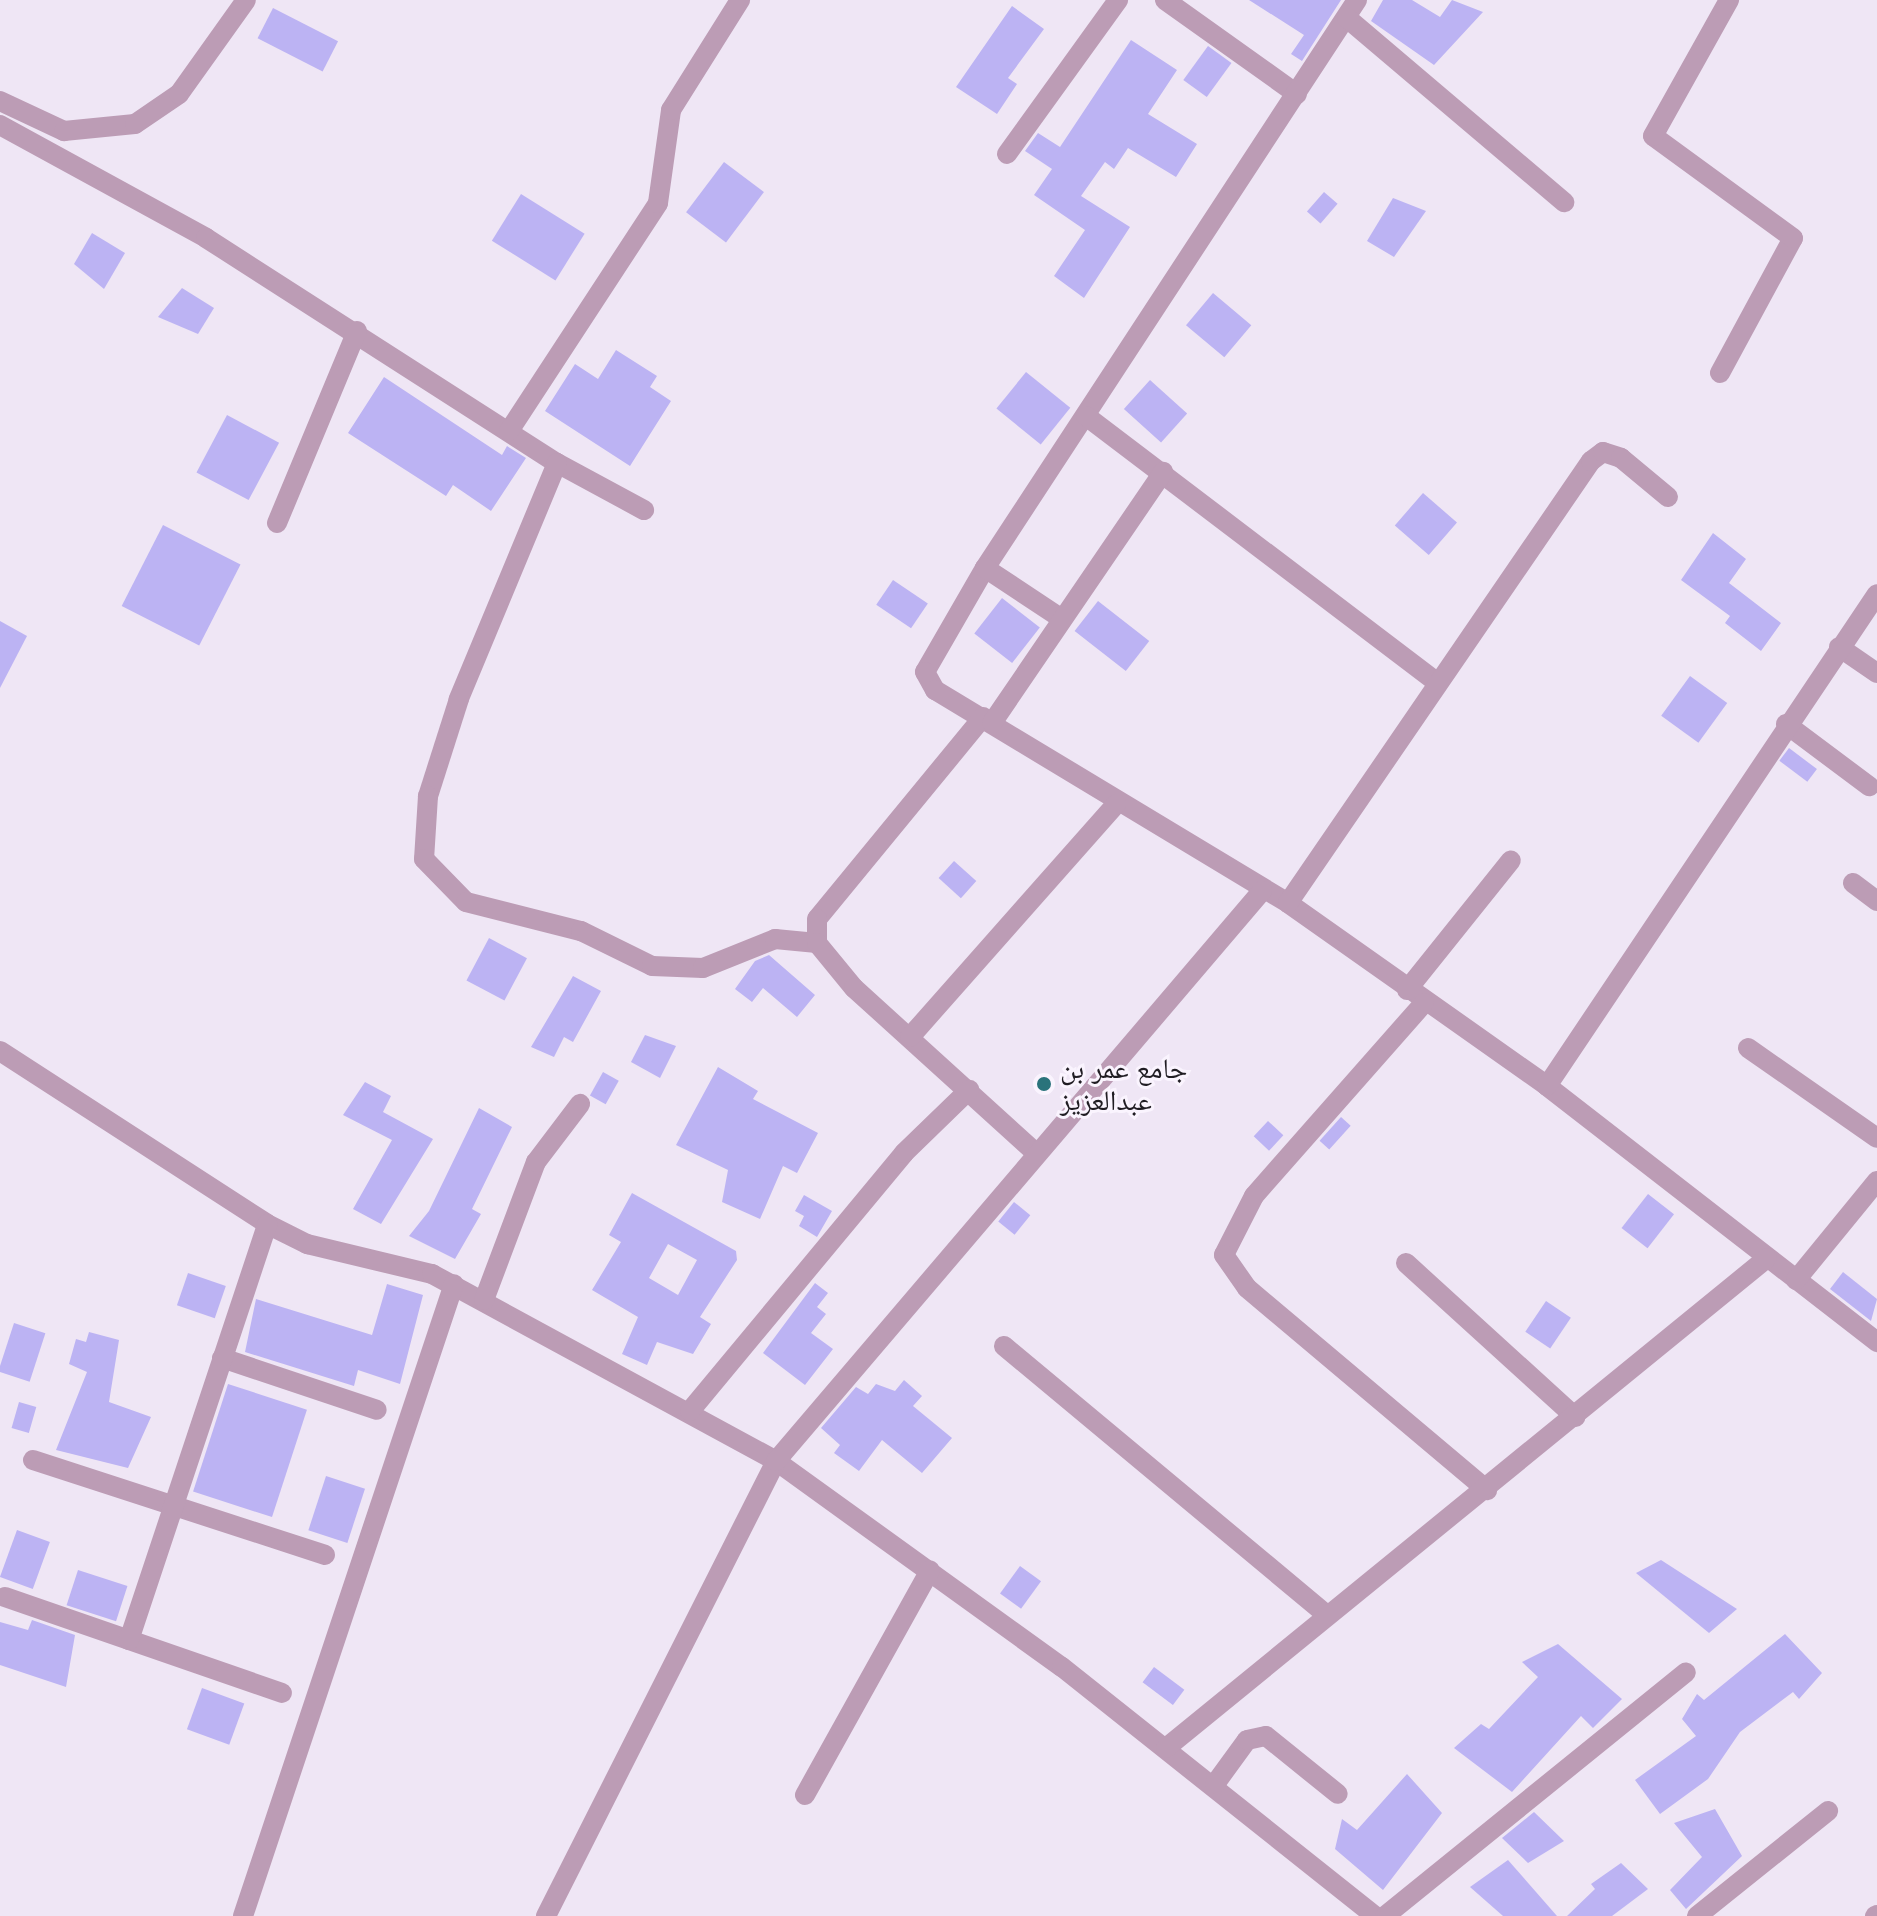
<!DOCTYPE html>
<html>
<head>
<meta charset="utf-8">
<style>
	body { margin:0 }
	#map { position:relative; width:1877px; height:1916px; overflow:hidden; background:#efe6f5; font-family:Quicksand,"Noto Naskh Arabic",sans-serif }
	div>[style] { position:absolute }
	.building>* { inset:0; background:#bcb3f3; transform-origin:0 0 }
	.street>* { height:20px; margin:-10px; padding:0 10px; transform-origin:10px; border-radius:10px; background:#bc9cb5 }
	.dots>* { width:22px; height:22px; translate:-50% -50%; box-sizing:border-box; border:4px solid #faf4fe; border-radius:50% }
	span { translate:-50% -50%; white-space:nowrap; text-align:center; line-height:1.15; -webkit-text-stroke:6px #faf4fe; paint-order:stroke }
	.poi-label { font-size:28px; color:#201d23 }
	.left { translate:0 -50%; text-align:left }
</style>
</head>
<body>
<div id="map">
	<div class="building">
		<i style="clip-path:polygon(1249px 0,1341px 0,1302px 61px,1291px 54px,1304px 35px)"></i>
		<i style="clip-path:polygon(1383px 0,1412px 0,1440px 17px,1452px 0,1483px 12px,1434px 65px,1371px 21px)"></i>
		<i style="clip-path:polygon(1012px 6px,1044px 29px,1008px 78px,1017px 84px,997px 114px,956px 87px)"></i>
		<i style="left:273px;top:8px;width:73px;height:34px;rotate:27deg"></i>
		<i style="clip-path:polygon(1131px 40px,1177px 70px,1148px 114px,1197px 144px,1176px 177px,1128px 148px,1114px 169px,1105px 162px,1081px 196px,1130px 227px,1084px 298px,1054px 276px,1085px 230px,1034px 195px,1052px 169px,1025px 151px,1038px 133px,1060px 147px)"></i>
		<i style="left:1208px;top:46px;width:29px;height:42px;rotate:36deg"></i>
		<i style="left:724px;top:162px;width:50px;height:63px;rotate:37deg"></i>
		<i style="left:1324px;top:192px;width:18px;height:26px;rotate:41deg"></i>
		<i style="left:521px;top:194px;width:75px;height:55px;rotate:32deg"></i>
		<i style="clip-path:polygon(1393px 198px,1426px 211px,1394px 257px,1367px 241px)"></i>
		<i style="clip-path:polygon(92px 233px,125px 253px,104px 289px,74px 264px)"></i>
		<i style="clip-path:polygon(182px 288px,214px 308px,198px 334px,158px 317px)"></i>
		<i style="left:1213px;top:293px;width:50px;height:42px;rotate:40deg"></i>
		<i style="clip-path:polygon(616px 350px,657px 376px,650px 387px,671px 401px,630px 466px,545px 411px,575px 364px,598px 379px)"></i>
		<i style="left:1026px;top:372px;width:57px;height:47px;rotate:39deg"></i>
		<i style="clip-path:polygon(384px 377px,502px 455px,507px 446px,526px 458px,491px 511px,453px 485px,446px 496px,348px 433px)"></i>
		<i style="left:1150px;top:380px;width:50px;height:39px;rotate:42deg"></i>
		<i style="left:227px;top:415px;width:59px;height:65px;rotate:28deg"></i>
		<i style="left:1423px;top:493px;width:45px;height:43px;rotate:41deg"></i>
		<i style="left:163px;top:525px;width:87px;height:91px;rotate:27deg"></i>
		<i style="clip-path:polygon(1713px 533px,1746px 559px,1729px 583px,1781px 623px,1761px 651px,1725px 623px,1730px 616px,1681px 580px)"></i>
		<i style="left:893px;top:580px;width:42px;height:30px;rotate:34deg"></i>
		<i style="left:1002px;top:598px;width:48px;height:45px;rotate:38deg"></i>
		<i style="left:1098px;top:601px;width:65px;height:38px;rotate:38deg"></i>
		<i style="clip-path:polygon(0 621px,27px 636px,0 688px)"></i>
		<i style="left:1690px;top:676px;width:46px;height:49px;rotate:36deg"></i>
		<i style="left:1789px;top:748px;width:35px;height:16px;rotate:37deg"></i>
		<i style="left:954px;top:861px;width:30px;height:23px;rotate:42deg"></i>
		<i style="left:489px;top:938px;width:43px;height:48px;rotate:28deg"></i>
		<i style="clip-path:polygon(769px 955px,815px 995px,797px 1017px,763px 988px,752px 1002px,735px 989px,755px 961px)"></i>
		<i style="clip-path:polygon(573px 976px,601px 991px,573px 1042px,564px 1037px,554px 1057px,531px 1047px)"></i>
		<i style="clip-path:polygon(645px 1035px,676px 1046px,660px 1078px,631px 1062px)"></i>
		<i style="clip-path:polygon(718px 1067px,758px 1091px,753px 1099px,818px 1133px,797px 1173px,783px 1166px,760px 1219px,722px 1202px,728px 1170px,676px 1145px)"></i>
		<i style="left:603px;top:1072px;width:18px;height:27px;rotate:29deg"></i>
		<i style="clip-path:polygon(365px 1082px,391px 1096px,383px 1112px,433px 1139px,381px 1224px,353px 1209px,392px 1140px,343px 1115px)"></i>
		<i style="clip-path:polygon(479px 1108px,512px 1127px,472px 1209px,481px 1214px,455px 1259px,409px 1236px,429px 1211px)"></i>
		<i style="left:1341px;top:1117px;width:13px;height:32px;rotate:42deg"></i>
		<i style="left:1268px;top:1121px;width:21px;height:21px;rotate:43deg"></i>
		<i style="clip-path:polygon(evenodd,632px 1193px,736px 1251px,737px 1260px,700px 1317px,711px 1324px,693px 1354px,657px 1342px,647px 1365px,622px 1354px,638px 1317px,592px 1290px,621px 1242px,609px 1235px,632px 1193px,668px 1244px,697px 1260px,678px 1295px,649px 1278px,668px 1244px)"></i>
		<i style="left:1648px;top:1194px;width:33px;height:43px;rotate:38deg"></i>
		<i style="clip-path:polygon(804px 1195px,832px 1211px,817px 1237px,799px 1226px,804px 1216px,795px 1211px)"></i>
		<i style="left:1014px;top:1202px;width:21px;height:25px;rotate:39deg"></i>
		<i style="clip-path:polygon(1843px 1272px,1877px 1299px,1871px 1321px,1830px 1289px)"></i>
		<i style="left:188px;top:1273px;width:40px;height:34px;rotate:19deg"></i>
		<i style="clip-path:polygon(815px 1283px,828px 1293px,817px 1307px,826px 1314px,811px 1333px,833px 1349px,805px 1385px,763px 1353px)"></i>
		<i style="clip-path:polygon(387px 1284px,423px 1295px,400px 1384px,358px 1370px,354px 1386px,245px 1352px,256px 1299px,372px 1335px)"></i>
		<i style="left:1546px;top:1301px;width:30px;height:37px;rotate:34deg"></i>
		<i style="left:14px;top:1323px;width:33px;height:51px;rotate:18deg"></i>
		<i style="clip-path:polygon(89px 1332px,119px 1340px,109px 1402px,151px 1417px,128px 1468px,56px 1450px,87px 1372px,69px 1364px,76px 1339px,86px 1342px)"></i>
		<i style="clip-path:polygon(904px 1380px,922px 1396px,913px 1406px,952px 1438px,922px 1473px,882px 1440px,859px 1471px,834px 1453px,840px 1445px,821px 1428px,856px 1387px,868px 1394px,876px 1384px,895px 1391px)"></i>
		<i style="left:228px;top:1384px;width:83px;height:113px;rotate:18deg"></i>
		<i style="left:19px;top:1402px;width:18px;height:27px;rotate:16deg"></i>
		<i style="left:326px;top:1476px;width:41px;height:57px;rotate:18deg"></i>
		<i style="left:17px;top:1530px;width:35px;height:50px;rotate:20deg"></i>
		<i style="clip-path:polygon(1661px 1560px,1737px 1609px,1709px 1633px,1636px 1573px)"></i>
		<i style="left:1020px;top:1566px;width:26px;height:34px;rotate:36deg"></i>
		<i style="left:78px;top:1570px;width:52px;height:37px;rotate:18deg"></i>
		<i style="clip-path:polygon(32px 1620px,75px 1635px,66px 1687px,0 1665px,0 1622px,28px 1630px)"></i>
		<i style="clip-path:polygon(1785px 1634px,1822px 1673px,1799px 1699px,1793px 1692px,1740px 1732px,1708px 1779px,1660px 1814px,1635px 1780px,1696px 1736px,1682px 1719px,1697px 1694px,1704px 1700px)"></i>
		<i style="clip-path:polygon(1558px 1644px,1622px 1699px,1593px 1728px,1581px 1716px,1512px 1792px,1454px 1748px,1481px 1724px,1489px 1729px,1538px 1677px,1522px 1662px)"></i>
		<i style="left:1154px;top:1667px;width:38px;height:19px;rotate:37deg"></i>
		<i style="left:202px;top:1688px;width:45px;height:44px;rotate:20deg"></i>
		<i style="clip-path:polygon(1407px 1774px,1442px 1813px,1383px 1890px,1335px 1849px,1342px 1819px,1357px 1830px)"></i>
		<i style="clip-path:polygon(1715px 1809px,1742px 1856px,1686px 1909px,1670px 1890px,1702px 1857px,1674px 1823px)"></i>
		<i style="clip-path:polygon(1534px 1812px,1564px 1841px,1528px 1863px,1502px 1838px)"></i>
		<i style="clip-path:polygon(1508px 1860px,1557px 1916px,1503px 1916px,1470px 1887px)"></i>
		<i style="clip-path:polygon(1621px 1863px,1648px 1889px,1612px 1916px,1567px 1916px,1595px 1889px,1591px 1884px)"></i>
	</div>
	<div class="street">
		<i style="left:1165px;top:0;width:162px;rotate:35.5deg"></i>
		<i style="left:1357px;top:0;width:679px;rotate:123.22deg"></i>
		<i style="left:985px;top:568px;width:120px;rotate:120deg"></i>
		<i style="left:925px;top:672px;width:21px;rotate:61deg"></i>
		<i style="left:935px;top:690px;width:412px;rotate:31.1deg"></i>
		<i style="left:1288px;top:903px;width:317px;rotate:35.2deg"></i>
		<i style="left:1547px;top:1086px;width:418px;rotate:37.8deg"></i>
		<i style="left:1347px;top:18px;width:285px;rotate:40.3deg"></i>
		<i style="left:0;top:101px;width:71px;rotate:25.1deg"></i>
		<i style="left:64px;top:131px;width:71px;rotate:-5.6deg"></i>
		<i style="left:135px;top:124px;width:53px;rotate:-34.3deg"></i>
		<i style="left:179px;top:94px;width:115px;rotate:-54.5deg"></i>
		<i style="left:0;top:125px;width:235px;rotate:28.7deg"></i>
		<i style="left:206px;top:238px;width:417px;rotate:32.7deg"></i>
		<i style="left:557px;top:463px;width:99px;rotate:28.4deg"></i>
		<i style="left:1007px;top:154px;width:190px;rotate:-54.2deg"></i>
		<i style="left:1720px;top:373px;width:153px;rotate:-61.6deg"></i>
		<i style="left:1793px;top:238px;width:173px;rotate:-143.9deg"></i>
		<i style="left:1653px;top:136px;width:156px;rotate:-60.8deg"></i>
		<i style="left:1086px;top:416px;width:440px;rotate:37.2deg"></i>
		<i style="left:509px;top:431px;width:272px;rotate:-56.8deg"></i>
		<i style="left:658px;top:203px;width:94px;rotate:-82deg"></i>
		<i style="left:671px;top:110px;width:130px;rotate:-57.9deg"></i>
		<i style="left:557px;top:463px;width:256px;rotate:112.6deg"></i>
		<i style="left:459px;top:699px;width:102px;rotate:107.7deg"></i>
		<i style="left:428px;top:796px;width:63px;rotate:93.6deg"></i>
		<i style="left:424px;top:859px;width:60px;rotate:45.7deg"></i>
		<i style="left:466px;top:902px;width:119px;rotate:14.2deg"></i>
		<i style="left:581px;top:931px;width:79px;rotate:26.2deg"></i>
		<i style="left:652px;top:966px;width:51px;rotate:2.2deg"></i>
		<i style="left:703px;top:968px;width:78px;rotate:-21.9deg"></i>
		<i style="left:775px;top:939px;width:42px;rotate:5.4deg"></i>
		<i style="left:277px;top:523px;width:208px;rotate:-67.4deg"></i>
		<i style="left:985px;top:568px;width:92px;rotate:33.5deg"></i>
		<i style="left:1839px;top:647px;width:46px;rotate:34.4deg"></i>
		<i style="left:983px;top:717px;width:261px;rotate:129.4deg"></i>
		<i style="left:817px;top:919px;width:24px;rotate:90deg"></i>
		<i style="left:817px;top:943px;width:58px;rotate:50.6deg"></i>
		<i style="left:854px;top:988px;width:244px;rotate:42.2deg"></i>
		<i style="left:992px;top:723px;width:304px;rotate:-55.7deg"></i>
		<i style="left:1786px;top:724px;width:104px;rotate:36.8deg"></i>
		<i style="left:1853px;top:883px;width:30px;rotate:37deg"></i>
		<i style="left:1288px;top:903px;width:536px;rotate:-55.57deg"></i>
		<i style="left:1591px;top:461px;width:15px;rotate:-37deg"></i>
		<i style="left:1603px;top:452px;width:19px;rotate:18deg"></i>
		<i style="left:1621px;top:458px;width:61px;rotate:39.7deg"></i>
		<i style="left:1407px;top:990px;width:166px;rotate:-51.3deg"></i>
		<i style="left:1424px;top:1003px;width:257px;rotate:131.4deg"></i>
		<i style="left:1254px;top:1196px;width:66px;rotate:117deg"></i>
		<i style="left:1224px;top:1255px;width:40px;rotate:55.1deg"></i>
		<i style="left:1247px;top:1288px;width:314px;rotate:40.1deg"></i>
		<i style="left:910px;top:1037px;width:311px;rotate:-48.5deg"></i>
		<i style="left:1748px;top:1048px;width:157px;rotate:34.9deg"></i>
		<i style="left:0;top:1051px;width:318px;rotate:32.9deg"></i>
		<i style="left:267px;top:1224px;width:45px;rotate:26.6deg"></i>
		<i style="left:307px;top:1244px;width:129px;rotate:13.5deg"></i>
		<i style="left:432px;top:1274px;width:392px;rotate:28.5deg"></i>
		<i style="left:776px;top:1461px;width:352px;rotate:35.8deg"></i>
		<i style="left:1062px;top:1667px;width:400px;rotate:38.5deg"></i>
		<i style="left:1547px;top:1086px;width:592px;rotate:-56.15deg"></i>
		<i style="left:1406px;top:1263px;width:229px;rotate:42.3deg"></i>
		<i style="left:1796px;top:1280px;width:128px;rotate:-50.7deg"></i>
		<i style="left:484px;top:1300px;width:147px;rotate:-69.4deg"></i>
		<i style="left:536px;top:1162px;width:73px;rotate:-52.8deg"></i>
		<i style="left:1004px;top:1346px;width:420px;rotate:39.8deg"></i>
		<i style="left:222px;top:1358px;width:163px;rotate:18.5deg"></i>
		<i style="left:690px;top:1411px;width:335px;rotate:-50.3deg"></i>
		<i style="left:904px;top:1153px;width:91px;rotate:-44.1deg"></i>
		<i style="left:33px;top:1460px;width:307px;rotate:18deg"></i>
		<i style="left:5px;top:1597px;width:293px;rotate:19.1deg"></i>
		<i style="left:129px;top:1640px;width:438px;rotate:-71.6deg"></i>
		<i style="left:1166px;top:1748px;width:775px;rotate:-39.19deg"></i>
		<i style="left:1215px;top:1784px;width:54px;rotate:-54deg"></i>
		<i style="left:1247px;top:1740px;width:19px;rotate:-12deg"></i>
		<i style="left:1266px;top:1736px;width:92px;rotate:38.9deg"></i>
		<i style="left:805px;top:1795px;width:257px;rotate:-60.9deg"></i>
		<i style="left:243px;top:1916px;width:666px;rotate:-71.54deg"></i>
		<i style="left:546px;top:1916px;width:510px;rotate:-63.18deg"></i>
		<i style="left:776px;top:1461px;width:749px;rotate:-49.55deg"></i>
		<i style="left:1385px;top:1916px;width:387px;rotate:-39deg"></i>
		<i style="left:1697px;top:1916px;width:168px;rotate:-38.7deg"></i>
		<i style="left:1875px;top:1916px;width:2px;rotate:-27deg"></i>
	</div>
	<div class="dots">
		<i style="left:1044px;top:1084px;background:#2a737b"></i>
	</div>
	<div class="poi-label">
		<span class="left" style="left:1060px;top:1084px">جامع عمر بن<br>عبدالعزيز</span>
	</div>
</div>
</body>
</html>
